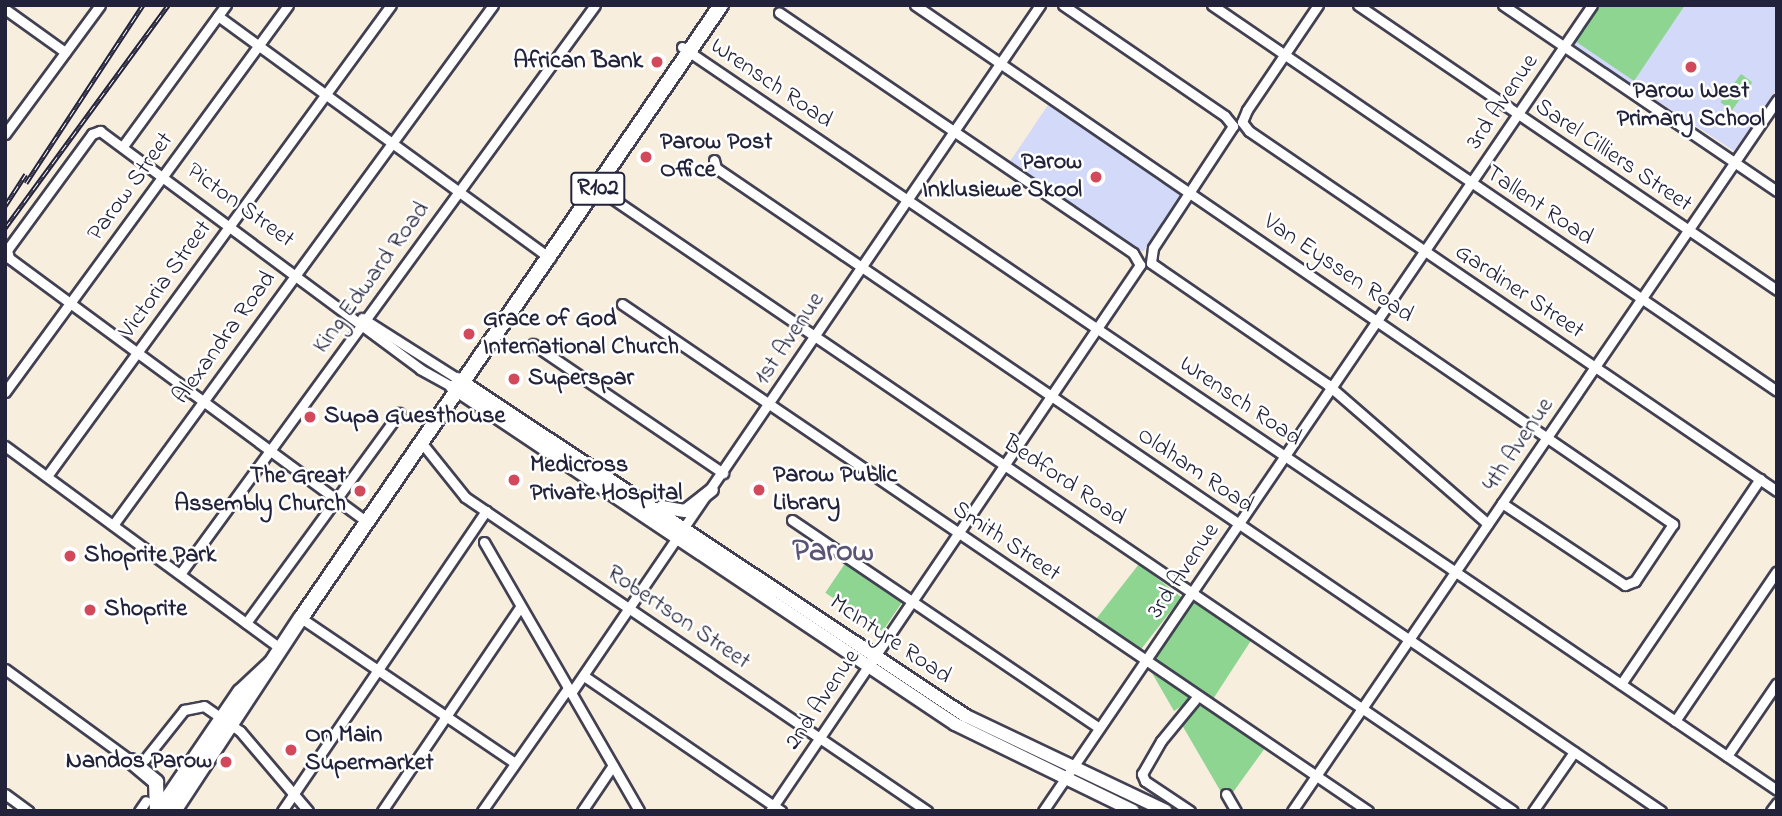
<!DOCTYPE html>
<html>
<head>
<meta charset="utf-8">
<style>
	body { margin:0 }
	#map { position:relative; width:1782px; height:816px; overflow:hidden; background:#f8eede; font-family:"Indie Flower",sans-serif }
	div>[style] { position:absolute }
	.built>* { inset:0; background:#d2d9f9; transform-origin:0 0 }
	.green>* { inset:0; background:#8dd590; transform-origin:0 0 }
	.roads { filter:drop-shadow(2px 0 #424153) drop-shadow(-2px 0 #424153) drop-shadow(0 2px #424153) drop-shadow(0 -2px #424153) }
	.minor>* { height:9px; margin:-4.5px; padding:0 4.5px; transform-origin:4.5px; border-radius:4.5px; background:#fff }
	.secondary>* { height:12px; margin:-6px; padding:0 6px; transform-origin:6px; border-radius:6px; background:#fff }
	.primary>* { height:14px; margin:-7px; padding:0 7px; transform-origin:7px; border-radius:7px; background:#fff }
	.rail>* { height:5px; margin-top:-2.5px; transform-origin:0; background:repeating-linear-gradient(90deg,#fff 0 8px,#22223b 0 16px); box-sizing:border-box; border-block:2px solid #22223b }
	.dots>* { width:19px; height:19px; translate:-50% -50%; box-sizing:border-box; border:4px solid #fff; border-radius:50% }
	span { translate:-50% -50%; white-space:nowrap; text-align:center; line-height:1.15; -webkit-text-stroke:5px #fff; paint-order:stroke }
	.shield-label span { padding:2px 5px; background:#fff; border:2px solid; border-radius:5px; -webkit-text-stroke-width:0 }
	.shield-label { font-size:23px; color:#22223b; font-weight:700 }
	.poi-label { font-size:24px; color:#22223b; font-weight:700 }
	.right { translate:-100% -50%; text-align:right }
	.left { translate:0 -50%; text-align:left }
	.street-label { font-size:24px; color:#22223b }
	.district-label { font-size:32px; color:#5b5477; font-weight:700 }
	.frame { position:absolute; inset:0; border:7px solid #22223b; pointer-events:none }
</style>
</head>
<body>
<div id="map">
	<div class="built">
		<i style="clip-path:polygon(1598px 5px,1777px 5px,1777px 89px,1734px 151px,1573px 46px)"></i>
		<i style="left:1050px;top:102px;width:161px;height:72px;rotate:34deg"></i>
	</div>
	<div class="green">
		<i style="clip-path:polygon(1600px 5px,1685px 5px,1634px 81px,1575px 41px)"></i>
		<i style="left:1741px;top:74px;width:14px;height:35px;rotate:36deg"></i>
		<i style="left:846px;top:562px;width:69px;height:37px;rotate:34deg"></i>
		<i style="left:1139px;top:564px;width:54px;height:70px;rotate:38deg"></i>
		<i style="left:1192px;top:601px;width:71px;height:70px;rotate:33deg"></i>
		<i style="clip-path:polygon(1152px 673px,1191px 697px,1191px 700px,1174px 711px)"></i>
		<i style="clip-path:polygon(1200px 704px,1265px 748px,1231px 795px,1227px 789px,1221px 792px,1182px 725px)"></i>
	</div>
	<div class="roads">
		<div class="minor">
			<i style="left:915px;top:5px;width:919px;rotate:34.4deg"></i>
			<i style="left:1673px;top:524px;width:69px;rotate:123.7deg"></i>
			<i style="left:1635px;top:581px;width:11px;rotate:158deg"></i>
			<i style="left:1625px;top:585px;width:148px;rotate:-146.3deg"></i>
			<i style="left:1063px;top:5px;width:196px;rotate:34.4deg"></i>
			<i style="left:1225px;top:116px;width:13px;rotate:51deg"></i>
			<i style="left:1233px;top:126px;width:146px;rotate:123.3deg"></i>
			<i style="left:1153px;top:248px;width:15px;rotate:98deg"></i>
			<i style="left:1151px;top:263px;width:214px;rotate:34.5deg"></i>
			<i style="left:1327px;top:384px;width:213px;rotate:41deg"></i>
			<i style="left:1212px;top:5px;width:684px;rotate:34.34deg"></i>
			<i style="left:1318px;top:5px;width:127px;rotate:124.1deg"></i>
			<i style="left:1247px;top:110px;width:13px;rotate:113deg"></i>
			<i style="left:1242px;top:122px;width:11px;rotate:52deg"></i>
			<i style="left:1249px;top:131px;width:639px;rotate:34.29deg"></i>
			<i style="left:1358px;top:5px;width:507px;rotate:34.22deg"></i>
			<i style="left:1503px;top:5px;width:331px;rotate:34.2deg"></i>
			<i style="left:5px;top:9px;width:74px;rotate:35.6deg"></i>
			<i style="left:218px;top:16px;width:411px;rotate:36.1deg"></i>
			<i style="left:682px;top:47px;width:1323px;rotate:34.16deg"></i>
			<i style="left:5px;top:134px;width:160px;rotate:-53.6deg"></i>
			<i style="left:123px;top:146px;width:175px;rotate:-53.9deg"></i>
			<i style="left:714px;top:160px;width:8px;rotate:76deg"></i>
			<i style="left:716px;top:168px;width:1143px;rotate:34.23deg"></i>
			<i style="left:594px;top:186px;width:1111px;rotate:34.22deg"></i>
			<i style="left:622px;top:304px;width:902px;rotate:34.2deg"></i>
			<i style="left:362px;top:318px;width:114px;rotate:32.4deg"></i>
			<i style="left:533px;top:344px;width:230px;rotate:34.2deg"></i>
			<i style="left:5px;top:392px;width:479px;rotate:-53.8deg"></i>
			<i style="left:421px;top:442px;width:70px;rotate:51.3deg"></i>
			<i style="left:465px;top:497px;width:559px;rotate:34.2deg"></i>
			<i style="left:5px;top:446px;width:341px;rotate:36.3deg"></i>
			<i style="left:47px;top:476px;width:583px;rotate:-53.86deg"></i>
			<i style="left:792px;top:520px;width:371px;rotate:34.1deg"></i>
			<i style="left:367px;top:522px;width:445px;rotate:-143.6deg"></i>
			<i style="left:9px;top:258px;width:8px;rotate:-104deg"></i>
			<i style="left:7px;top:250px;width:144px;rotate:-53.8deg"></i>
			<i style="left:92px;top:134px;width:9px;rotate:-21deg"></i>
			<i style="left:100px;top:131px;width:399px;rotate:36.6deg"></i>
			<i style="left:420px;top:369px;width:37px;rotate:29deg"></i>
			<i style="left:113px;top:525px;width:644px;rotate:-53.84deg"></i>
			<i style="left:484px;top:542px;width:310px;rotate:60deg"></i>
			<i style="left:180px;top:574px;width:704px;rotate:-53.89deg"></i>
			<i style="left:301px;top:618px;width:258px;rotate:34.1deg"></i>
			<i style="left:246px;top:623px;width:260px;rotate:-53.9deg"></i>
			<i style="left:5px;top:669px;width:156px;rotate:36.1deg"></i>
			<i style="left:131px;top:761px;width:14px;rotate:-8deg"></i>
			<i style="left:145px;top:759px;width:63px;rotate:-51.5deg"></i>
			<i style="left:184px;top:710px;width:20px;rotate:-11deg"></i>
			<i style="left:204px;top:706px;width:44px;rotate:34.8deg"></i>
			<i style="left:240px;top:731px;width:105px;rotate:49.6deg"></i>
			<i style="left:584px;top:676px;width:239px;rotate:34.4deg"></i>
			<i style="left:1621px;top:684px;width:248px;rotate:-55.9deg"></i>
			<i style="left:571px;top:693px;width:833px;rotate:-55.72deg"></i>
			<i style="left:1675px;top:721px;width:181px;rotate:-55.8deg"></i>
			<i style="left:1727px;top:756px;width:88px;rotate:-55.6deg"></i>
			<i style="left:5px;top:794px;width:29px;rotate:36deg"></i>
			<i style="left:1226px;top:794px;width:20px;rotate:60deg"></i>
			<i style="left:139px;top:811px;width:12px;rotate:-55deg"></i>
			<i style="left:282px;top:811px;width:363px;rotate:-55.8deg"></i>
			<i style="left:382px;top:811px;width:246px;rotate:-55.9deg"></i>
			<i style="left:482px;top:811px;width:150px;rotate:-55deg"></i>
			<i style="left:582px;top:811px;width:55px;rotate:-56deg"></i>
			<i style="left:770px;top:811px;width:660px;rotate:-55.88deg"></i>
			<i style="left:1140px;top:265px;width:14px;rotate:-120deg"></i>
			<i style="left:1133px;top:253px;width:428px;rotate:-145.8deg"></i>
			<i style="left:1043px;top:811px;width:975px;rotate:-55.74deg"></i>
			<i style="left:1190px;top:811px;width:54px;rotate:-146.3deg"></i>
			<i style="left:1145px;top:781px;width:8px;rotate:-113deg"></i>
			<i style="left:1142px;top:774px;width:38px;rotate:-60deg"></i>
			<i style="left:1161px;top:741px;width:58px;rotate:-50.6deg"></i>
			<i style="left:1292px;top:811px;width:861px;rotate:-55.7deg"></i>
			<i style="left:1533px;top:811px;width:72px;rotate:-55.2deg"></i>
			<i style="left:1771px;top:811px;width:10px;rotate:-53deg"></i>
		</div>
		<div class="secondary">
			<i style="left:458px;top:379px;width:610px;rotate:33.56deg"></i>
			<i style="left:966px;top:716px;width:221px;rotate:25.4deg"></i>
			<i style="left:452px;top:387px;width:605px;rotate:33.82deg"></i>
			<i style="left:955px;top:724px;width:198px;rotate:26deg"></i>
			<i style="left:662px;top:507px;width:23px;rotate:10deg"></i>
			<i style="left:685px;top:511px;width:34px;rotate:-38deg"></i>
		</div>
		<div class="primary">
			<i style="left:131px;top:761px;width:33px;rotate:40deg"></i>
			<i style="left:156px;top:782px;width:29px;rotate:88deg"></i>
			<i style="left:159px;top:811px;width:144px;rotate:-55.8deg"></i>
			<i style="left:240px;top:692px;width:42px;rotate:-43.1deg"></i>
			<i style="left:174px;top:811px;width:231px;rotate:-56.7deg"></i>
			<i style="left:301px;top:618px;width:743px;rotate:-55.58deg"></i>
		</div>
	</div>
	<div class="rail">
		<i style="left:26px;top:183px;width:213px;rotate:-56.7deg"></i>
		<i style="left:5px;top:206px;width:38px;rotate:-57deg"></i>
		<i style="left:5px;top:228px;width:276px;rotate:-53.8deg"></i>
	</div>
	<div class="dots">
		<i style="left:657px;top:62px;background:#d1495b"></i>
		<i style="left:1691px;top:67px;background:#d1495b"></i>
		<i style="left:646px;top:157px;background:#d1495b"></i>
		<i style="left:1096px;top:177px;background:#d1495b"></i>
		<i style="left:469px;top:334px;background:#d1495b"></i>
		<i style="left:514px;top:379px;background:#d1495b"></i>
		<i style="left:310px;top:417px;background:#d1495b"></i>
		<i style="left:514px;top:480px;background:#d1495b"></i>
		<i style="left:759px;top:490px;background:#d1495b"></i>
		<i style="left:360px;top:491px;background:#d1495b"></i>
		<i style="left:70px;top:556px;background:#d1495b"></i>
		<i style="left:90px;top:610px;background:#d1495b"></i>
		<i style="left:291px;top:750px;background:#d1495b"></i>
		<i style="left:226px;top:762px;background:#d1495b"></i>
	</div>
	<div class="shield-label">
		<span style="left:598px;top:189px">R102</span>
	</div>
	<div class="poi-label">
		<span class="right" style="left:643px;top:62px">African Bank</span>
		<span style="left:1691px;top:106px">Parow West<br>Primary School</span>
		<span class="left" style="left:660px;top:157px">Parow Post<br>Office</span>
		<span class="right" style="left:1082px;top:177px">Parow<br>Inklusiewe Skool</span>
		<span class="left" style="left:483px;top:334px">Grace of God<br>International Church</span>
		<span class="left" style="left:528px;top:379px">Superspar</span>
		<span class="left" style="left:324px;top:417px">Supa Guesthouse</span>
		<span class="left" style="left:530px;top:480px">Medicross<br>Private Hospital</span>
		<span class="left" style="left:773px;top:490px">Parow Public<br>Library</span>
		<span class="right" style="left:346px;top:491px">The Great<br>Assembly Church</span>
		<span class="left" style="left:84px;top:556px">Shoprite Park</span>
		<span class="left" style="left:104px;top:610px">Shoprite</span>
		<span class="left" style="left:305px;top:750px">On Main<br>Supermarket</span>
		<span class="right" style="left:212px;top:762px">Nandos Parow</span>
	</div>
	<div class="street-label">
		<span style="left:771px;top:84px;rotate:34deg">Wrensch Road</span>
		<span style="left:1503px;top:102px;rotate:-56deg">3rd Avenue</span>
		<span style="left:1613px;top:156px;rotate:34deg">Sarel Cilliers Street</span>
		<span style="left:131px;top:187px;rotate:-54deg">Parow Street</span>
		<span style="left:240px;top:206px;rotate:36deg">Picton Street</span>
		<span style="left:1539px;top:206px;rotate:34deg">Tallent Road</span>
		<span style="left:1338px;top:269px;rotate:34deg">Van Eyssen Road</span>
		<span style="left:372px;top:278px;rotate:-54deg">King Edward Road</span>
		<span style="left:166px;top:280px;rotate:-54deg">Victoria Street</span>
		<span style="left:1519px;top:292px;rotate:34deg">Gardiner Street</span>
		<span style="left:225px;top:338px;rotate:-54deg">Alexandra Road</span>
		<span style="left:790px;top:339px;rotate:-56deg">1st Avenue</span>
		<span style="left:1240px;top:402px;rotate:34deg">Wrensch Road</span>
		<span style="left:1519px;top:445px;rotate:-56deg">4th Avenue</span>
		<span style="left:1195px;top:471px;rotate:34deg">Oldham Road</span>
		<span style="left:1064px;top:481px;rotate:34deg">Bedford Road</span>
		<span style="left:1006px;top:542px;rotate:34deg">Smith Street</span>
		<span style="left:1184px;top:571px;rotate:-56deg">3rd Avenue</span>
		<span style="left:678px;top:618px;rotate:34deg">Robertson Street</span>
		<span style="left:890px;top:640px;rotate:34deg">McIntyre Road</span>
		<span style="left:823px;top:700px;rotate:-56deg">2nd Avenue</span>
	</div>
	<div class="district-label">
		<span style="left:833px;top:553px">Parow</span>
	</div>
	<div class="frame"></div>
</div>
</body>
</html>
